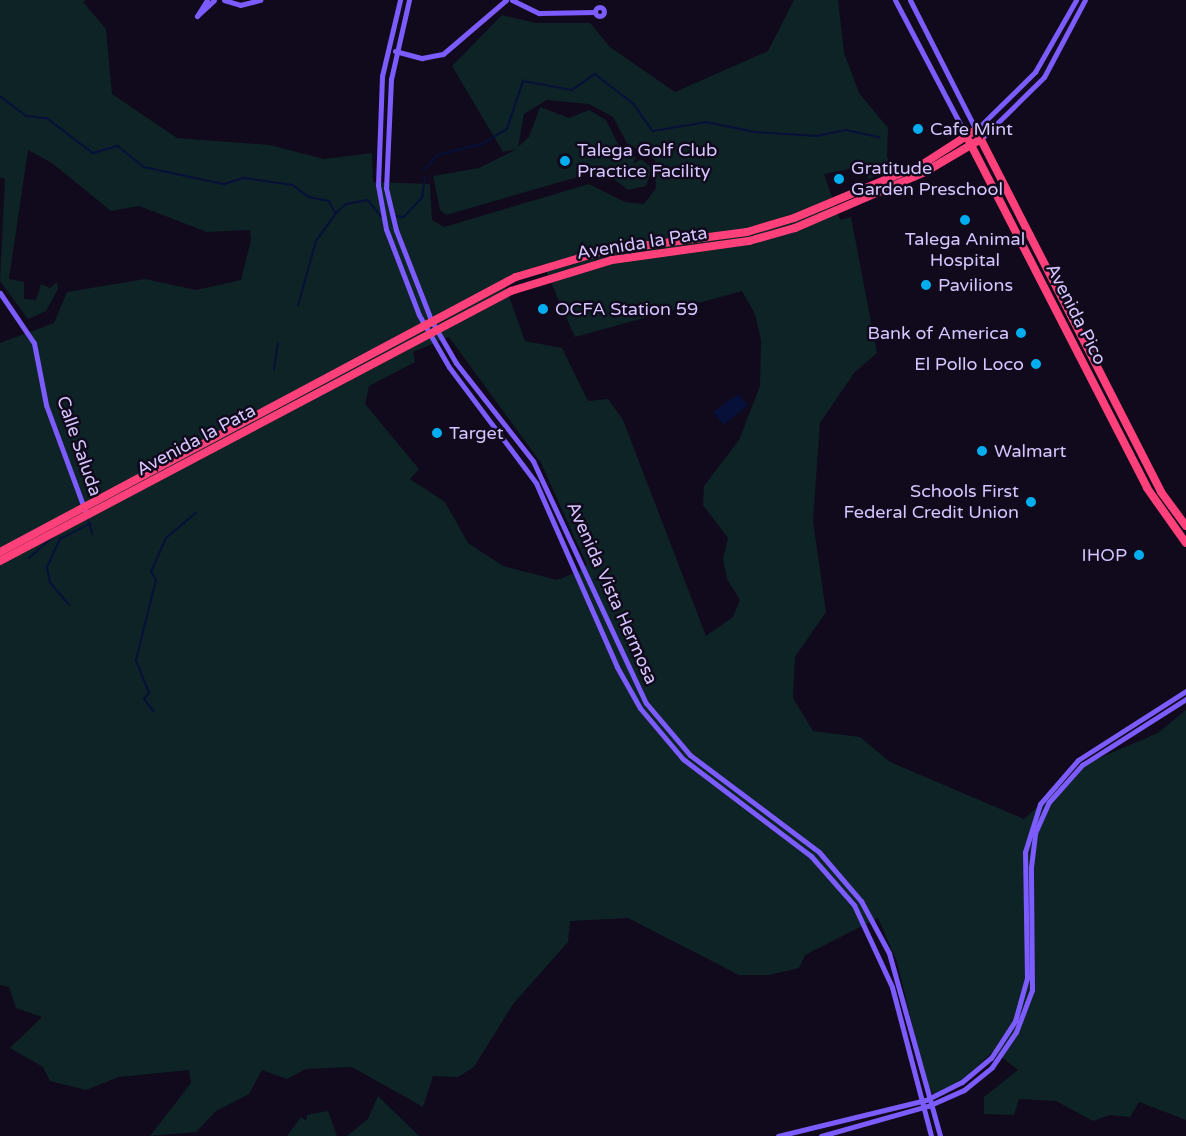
<!DOCTYPE html>
<html>
<head>
<meta charset="utf-8">
<style>
	body { margin:0 }
	#map { position:relative; width:1186px; height:1136px; overflow:hidden; background:#100a1c; font-family:"Varela Round",sans-serif }
	div>[style] { position:absolute }
	.green>* { inset:0; background:#0d2326 }
	.water>* { inset:0; background:#061039 }
	.stream>* { height:1.5px; margin:-0.75px; padding:0 0.75px; transform-origin:0.75px; border-radius:0.75px; background:#061039 }
	.secondary>* { height:5px; margin:-2.5px; padding:0 2.5px; transform-origin:2.5px; border-radius:2.5px; background:#7c5cff }
	.secondary>.ring { margin:-2.5px; padding:0; box-sizing:content-box; background:none; border:5px solid #7c5cff; border-radius:50% }
	.highway>* { height:8px; margin:-4px; padding:0 4px; transform-origin:4px; border-radius:4px; background:#ff407a }
	.dots>* { width:16px; height:16px; translate:-50% -50%; box-sizing:border-box; border:3px solid #100a1c; border-radius:50% }
	span { translate:-50% -50%; white-space:nowrap; text-align:center; line-height:1.15; -webkit-text-stroke:5px #100a1c; paint-order:stroke }
	.poi-label { font-size:18px; color:#d6c5ff }
	.left { translate:0 -50%; text-align:left }
	.right { translate:-100% -50%; text-align:right }
	.street-label { font-size:18px; color:#d6c5ff }
</style>
</head>
<body>
<div id="map">
	<div class="green">
		<i style="clip-path:polygon(evenodd,0 0,86px 0,83px 2px,106px 29px,112px 94px,177px 138px,270px 145px,324px 159px,372px 153px,373px 182px,430px 184px,432px 220px,444px 227px,589px 184px,625px 202px,644px 204px,656px 188px,655px 160px,627px 143px,613px 117px,589px 104px,547px 100px,524px 114px,518px 147px,529px 137px,540px 107px,569px 118px,589px 110px,606px 120px,621px 150px,636px 157px,633px 164px,641px 159px,652px 168px,646px 186px,628px 190px,602px 170px,446px 215px,440px 210px,433px 176px,479px 168px,517px 149px,503px 152px,452px 66px,502px 15px,536px 23px,590px 23px,610px 47px,675px 92px,768px 51px,794px 0,838px 0,844px 53px,859px 93px,888px 128px,887px 157px,893px 167px,868px 179px,865px 169px,858px 167px,824px 174px,840px 220px,851px 217px,877px 353px,854px 373px,820px 423px,813px 521px,826px 612px,795px 657px,793px 698px,813px 731px,860px 737px,890px 762px,1024px 819px,1083px 765px,1158px 733px,1186px 710px,1186px 1120px,1139px 1102px,1130px 1117px,1110px 1115px,1093px 1121px,1056px 1101px,1019px 1099px,1014px 1115px,984px 1114px,984px 1097px,1018px 1070px,994px 1051px,963px 1079px,934px 1095px,927px 1086px,897px 962px,878px 918px,805px 955px,799px 968px,769px 975px,739px 975px,628px 918px,570px 921px,568px 942px,513px 1004px,474px 1067px,458px 1077px,433px 1076px,423px 1107px,352px 1067px,306px 1069px,287px 1079px,262px 1070px,249px 1094px,216px 1111px,196px 1132px,150px 1136px,191px 1083px,189px 1070px,119px 1077px,86px 1090px,50px 1081px,43px 1067px,10px 1048px,42px 1017px,16px 1008px,9px 987px,0 985px,0 343px,54px 323px,67px 292px,145px 279px,196px 290px,241px 280px,251px 240px,250px 230px,207px 232px,139px 206px,111px 211px,52px 163px,28px 150px,9px 279px,24px 282px,24px 299px,36px 300px,41px 284px,50px 288px,57px 282px,58px 289px,46px 311px,28px 319px,0 281px,5px 179px,0 177px,0 0,543px 264px,575px 337px,742px 291px,755px 314px,761px 340px,760px 386px,739px 440px,704px 486px,703px 505px,728px 538px,723px 559px,727px 579px,740px 600px,733px 617px,706px 636px,623px 420px,608px 399px,588px 401px,562px 348px,525px 341px,503px 280px,543px 264px,0 0,449px 337px,541px 463px,587px 565px,580px 571px,557px 580px,503px 566px,468px 543px,445px 502px,410px 479px,419px 469px,365px 404px,369px 386px,415px 362px,413px 352px,449px 337px)"></i>
		<i style="clip-path:polygon(378px 1096px,419px 1136px,347px 1136px,368px 1119px)"></i>
		<i style="clip-path:polygon(328px 1111px,337px 1136px,287px 1136px,301px 1117px,306px 1121px,307px 1115px)"></i>
	</div>
	<div class="water">
		<i style="clip-path:polygon(738px 394px,748px 405px,724px 425px,713px 412px)"></i>
	</div>
	<div class="stream">
		<i style="left:0;top:96px;width:34px;rotate:37deg"></i>
		<i style="left:27px;top:116px;width:20px;rotate:6deg"></i>
		<i style="left:47px;top:118px;width:58px;rotate:37.3deg"></i>
		<i style="left:93px;top:153px;width:26px;rotate:-16deg"></i>
		<i style="left:118px;top:146px;width:33px;rotate:39deg"></i>
		<i style="left:144px;top:167px;width:82px;rotate:12deg"></i>
		<i style="left:224px;top:184px;width:21px;rotate:-17deg"></i>
		<i style="left:244px;top:178px;width:49px;rotate:8.1deg"></i>
		<i style="left:293px;top:185px;width:20px;rotate:37deg"></i>
		<i style="left:309px;top:197px;width:20px;rotate:11deg"></i>
		<i style="left:329px;top:201px;width:14px;rotate:60deg"></i>
		<i style="left:336px;top:213px;width:13px;rotate:-42deg"></i>
		<i style="left:346px;top:204px;width:22px;rotate:-10deg"></i>
		<i style="left:368px;top:200px;width:21px;rotate:51deg"></i>
		<i style="left:425px;top:170px;width:19px;rotate:-51deg"></i>
		<i style="left:437px;top:155px;width:46px;rotate:-13.7deg"></i>
		<i style="left:482px;top:144px;width:29px;rotate:-31deg"></i>
		<i style="left:507px;top:129px;width:51px;rotate:-71.6deg"></i>
		<i style="left:523px;top:81px;width:50px;rotate:10.4deg"></i>
		<i style="left:572px;top:90px;width:28px;rotate:-35deg"></i>
		<i style="left:595px;top:74px;width:49px;rotate:37.6deg"></i>
		<i style="left:634px;top:104px;width:33px;rotate:55deg"></i>
		<i style="left:653px;top:131px;width:54px;rotate:-9.6deg"></i>
		<i style="left:706px;top:122px;width:50px;rotate:11.5deg"></i>
		<i style="left:755px;top:132px;width:62px;rotate:3.7deg"></i>
		<i style="left:817px;top:136px;width:30px;rotate:-12deg"></i>
		<i style="left:846px;top:130px;width:34px;rotate:12deg"></i>
		<i style="left:395px;top:216px;width:9px;rotate:6deg"></i>
		<i style="left:404px;top:217px;width:26px;rotate:-47deg"></i>
		<i style="left:422px;top:198px;width:21px;rotate:-82deg"></i>
		<i style="left:298px;top:306px;width:67px;rotate:-74.5deg"></i>
		<i style="left:316px;top:241px;width:34px;rotate:-54deg"></i>
		<i style="left:274px;top:370px;width:27px;rotate:-82deg"></i>
		<i style="left:88px;top:519px;width:16px;rotate:72deg"></i>
		<i style="left:29px;top:558px;width:32px;rotate:-41deg"></i>
		<i style="left:70px;top:606px;width:30px;rotate:-131deg"></i>
		<i style="left:50px;top:583px;width:16px;rotate:-101deg"></i>
		<i style="left:47px;top:567px;width:31px;rotate:-65deg"></i>
		<i style="left:60px;top:539px;width:34px;rotate:-27deg"></i>
		<i style="left:154px;top:712px;width:16px;rotate:-128deg"></i>
		<i style="left:144px;top:699px;width:8px;rotate:-50deg"></i>
		<i style="left:149px;top:693px;width:35px;rotate:-112deg"></i>
		<i style="left:136px;top:660px;width:82px;rotate:-76deg"></i>
		<i style="left:156px;top:580px;width:9px;rotate:-122deg"></i>
		<i style="left:151px;top:572px;width:37px;rotate:-66deg"></i>
		<i style="left:166px;top:538px;width:39px;rotate:-40deg"></i>
	</div>
	<div class="secondary">
		<i style="left:224px;top:0;width:17px;rotate:17deg"></i>
		<i style="left:240px;top:5px;width:21px;rotate:-14deg"></i>
		<i style="left:400px;top:0;width:78px;rotate:103.3deg"></i>
		<i style="left:382px;top:76px;width:109px;rotate:92.1deg"></i>
		<i style="left:378px;top:185px;width:45px;rotate:79.7deg"></i>
		<i style="left:386px;top:229px;width:92px;rotate:69deg"></i>
		<i style="left:419px;top:315px;width:60px;rotate:60deg"></i>
		<i style="left:449px;top:367px;width:145px;rotate:53.1deg"></i>
		<i style="left:536px;top:483px;width:201px;rotate:66.2deg"></i>
		<i style="left:617px;top:667px;width:47px;rotate:60.7deg"></i>
		<i style="left:640px;top:708px;width:67px;rotate:49.9deg"></i>
		<i style="left:683px;top:759px;width:161px;rotate:37.2deg"></i>
		<i style="left:811px;top:856px;width:65px;rotate:48.7deg"></i>
		<i style="left:854px;top:905px;width:90px;rotate:65.1deg"></i>
		<i style="left:892px;top:987px;width:154px;rotate:75.3deg"></i>
		<i style="left:409px;top:0;width:81px;rotate:102.8deg"></i>
		<i style="left:391px;top:79px;width:109px;rotate:92.6deg"></i>
		<i style="left:386px;top:188px;width:43px;rotate:76.6deg"></i>
		<i style="left:396px;top:230px;width:97px;rotate:68.7deg"></i>
		<i style="left:431px;top:320px;width:50px;rotate:59.8deg"></i>
		<i style="left:456px;top:363px;width:125px;rotate:51.8deg"></i>
		<i style="left:533px;top:461px;width:267px;rotate:65deg"></i>
		<i style="left:646px;top:703px;width:68px;rotate:49.8deg"></i>
		<i style="left:690px;top:755px;width:161px;rotate:36.9deg"></i>
		<i style="left:819px;top:852px;width:65px;rotate:49.4deg"></i>
		<i style="left:861px;top:901px;width:59px;rotate:61.7deg"></i>
		<i style="left:889px;top:953px;width:190px;rotate:74.4deg"></i>
		<i style="left:512px;top:0;width:30px;rotate:26deg"></i>
		<i style="left:539px;top:13px;width:56px;rotate:-1deg"></i>
		<i style="left:895px;top:0;width:155px;rotate:62.3deg"></i>
		<i style="left:910px;top:0;width:146px;rotate:63.1deg"></i>
		<i style="left:976px;top:130px;width:83px;rotate:-44.5deg"></i>
		<i style="left:1035px;top:72px;width:83px;rotate:-60.3deg"></i>
		<i class="ring" style="left:595.5px;top:7.5px;width:4px;height:4px"></i>
		<i style="left:197px;top:16px;width:23px;rotate:-43deg"></i>
		<i style="left:197px;top:16px;width:19px;rotate:-58deg"></i>
		<i style="left:395px;top:51px;width:28px;rotate:15deg"></i>
		<i style="left:422px;top:58px;width:21px;rotate:-11deg"></i>
		<i style="left:443px;top:54px;width:83px;rotate:-40.6deg"></i>
		<i style="left:981px;top:139px;width:88px;rotate:-44.5deg"></i>
		<i style="left:1044px;top:77px;width:87px;rotate:-62deg"></i>
		<i style="left:0;top:293px;width:60px;rotate:55.8deg"></i>
		<i style="left:34px;top:343px;width:63px;rotate:79deg"></i>
		<i style="left:46px;top:405px;width:115px;rotate:69.7deg"></i>
		<i style="left:778px;top:1136px;width:152px;rotate:-13.7deg"></i>
		<i style="left:926px;top:1100px;width:40px;rotate:-26.6deg"></i>
		<i style="left:962px;top:1082px;width:38px;rotate:-40deg"></i>
		<i style="left:991px;top:1058px;width:44px;rotate:-57deg"></i>
		<i style="left:1015px;top:1021px;width:45px;rotate:-74.4deg"></i>
		<i style="left:1027px;top:978px;width:126px;rotate:-90.9deg"></i>
		<i style="left:1025px;top:852px;width:50px;rotate:-72.6deg"></i>
		<i style="left:1040px;top:804px;width:58px;rotate:-49.2deg"></i>
		<i style="left:1078px;top:760px;width:128px;rotate:-32.6deg"></i>
		<i style="left:821px;top:1136px;width:111px;rotate:-15.7deg"></i>
		<i style="left:928px;top:1106px;width:39px;rotate:-24deg"></i>
		<i style="left:964px;top:1090px;width:36px;rotate:-39deg"></i>
		<i style="left:992px;top:1067px;width:42px;rotate:-55.6deg"></i>
		<i style="left:1016px;top:1032px;width:45px;rotate:-69.1deg"></i>
		<i style="left:1032px;top:990px;width:123px;rotate:-90.5deg"></i>
		<i style="left:1031px;top:867px;width:34px;rotate:-83deg"></i>
		<i style="left:1035px;top:833px;width:34px;rotate:-66deg"></i>
		<i style="left:1049px;top:802px;width:50px;rotate:-48.3deg"></i>
		<i style="left:1082px;top:765px;width:123px;rotate:-32.4deg"></i>
	</div>
	<div class="highway">
		<i style="left:969px;top:141px;width:390px;rotate:62.8deg"></i>
		<i style="left:1147px;top:488px;width:67px;rotate:54.7deg"></i>
		<i style="left:0;top:552px;width:585px;rotate:-28.06deg"></i>
		<i style="left:516px;top:277px;width:91px;rotate:-16.6deg"></i>
		<i style="left:603px;top:251px;width:145px;rotate:-7.5deg"></i>
		<i style="left:747px;top:232px;width:49px;rotate:-16.6deg"></i>
		<i style="left:794px;top:218px;width:140px;rotate:-22.7deg"></i>
		<i style="left:923px;top:164px;width:63px;rotate:-32.7deg"></i>
		<i style="left:976px;top:130px;width:407px;rotate:62.9deg"></i>
		<i style="left:1161px;top:492px;width:42px;rotate:53.7deg"></i>
		<i style="left:0;top:561px;width:578px;rotate:-27.85deg"></i>
		<i style="left:511px;top:291px;width:106px;rotate:-17.1deg"></i>
		<i style="left:612px;top:260px;width:138px;rotate:-7.9deg"></i>
		<i style="left:749px;top:241px;width:48px;rotate:-15.8deg"></i>
		<i style="left:795px;top:228px;width:142px;rotate:-23.3deg"></i>
		<i style="left:925px;top:172px;width:65px;rotate:-30.5deg"></i>
	</div>
	<div class="dots">
		<i style="left:918px;top:129px;background:#00aef0"></i>
		<i style="left:565px;top:161px;background:#00aef0"></i>
		<i style="left:839px;top:179px;background:#00aef0"></i>
		<i style="left:965px;top:220px;background:#00aef0"></i>
		<i style="left:926px;top:285px;background:#00aef0"></i>
		<i style="left:543px;top:309px;background:#00aef0"></i>
		<i style="left:1021px;top:333px;background:#00aef0"></i>
		<i style="left:1036px;top:364px;background:#00aef0"></i>
		<i style="left:437px;top:433px;background:#00aef0"></i>
		<i style="left:982px;top:451px;background:#00aef0"></i>
		<i style="left:1031px;top:502px;background:#00aef0"></i>
		<i style="left:1139px;top:555px;background:#00aef0"></i>
	</div>
	<div class="poi-label">
		<span class="left" style="left:930px;top:129px">Cafe Mint</span>
		<span class="left" style="left:577px;top:161px">Talega Golf Club<br>Practice Facility</span>
		<span class="left" style="left:851px;top:179px">Gratitude<br>Garden Preschool</span>
		<span style="left:965px;top:250px">Talega Animal<br>Hospital</span>
		<span class="left" style="left:938px;top:285px">Pavilions</span>
		<span class="left" style="left:555px;top:309px">OCFA Station 59</span>
		<span class="right" style="left:1009px;top:333px">Bank of America</span>
		<span class="right" style="left:1024px;top:364px">El Pollo Loco</span>
		<span class="left" style="left:449px;top:433px">Target</span>
		<span class="left" style="left:994px;top:451px">Walmart</span>
		<span class="right" style="left:1019px;top:502px">Schools First<br>Federal Credit Union</span>
		<span class="right" style="left:1127px;top:555px">IHOP</span>
	</div>
	<div class="street-label">
		<span style="left:642px;top:243px;rotate:-9deg">Avenida la Pata</span>
		<span style="left:1076px;top:314px;rotate:63deg">Avenida Pico</span>
		<span style="left:196px;top:440px;rotate:-28deg">Avenida la Pata</span>
		<span style="left:79px;top:446px;rotate:71deg">Calle Saluda</span>
		<span style="left:612px;top:593px;rotate:66deg">Avenida Vista Hermosa</span>
	</div>
</div>
</body>
</html>
